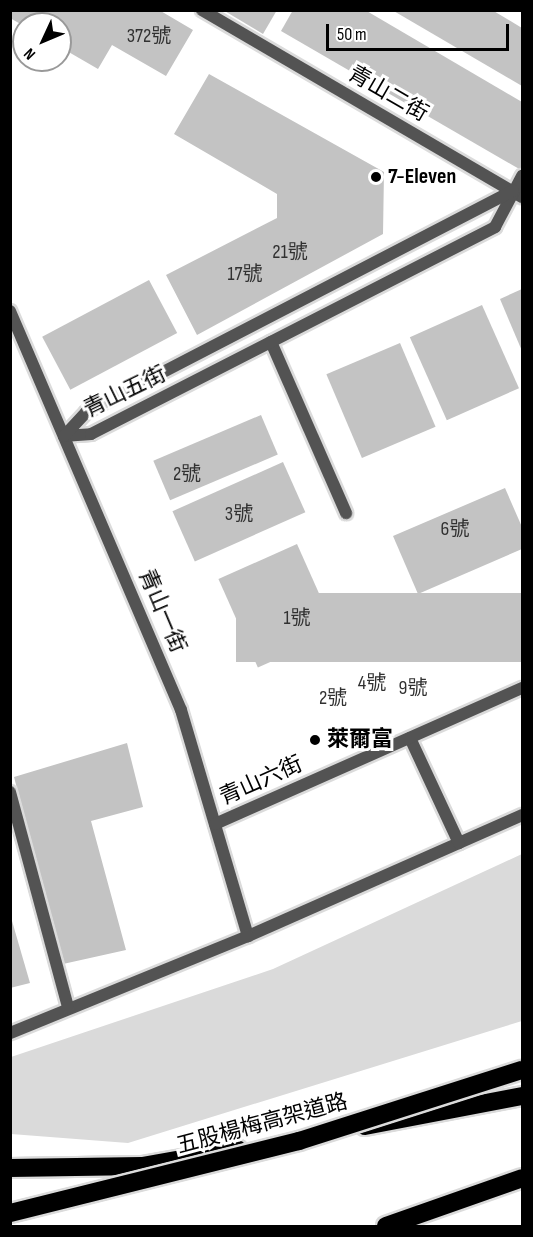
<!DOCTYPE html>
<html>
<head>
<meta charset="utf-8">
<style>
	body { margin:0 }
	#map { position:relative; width:533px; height:1237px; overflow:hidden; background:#fff; font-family:"Sofia Sans Condensed","Noto Sans TC",sans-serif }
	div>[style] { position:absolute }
	.green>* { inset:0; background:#dadada }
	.building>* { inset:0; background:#c3c3c3; transform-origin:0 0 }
	.roads { filter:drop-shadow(2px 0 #dbdbdb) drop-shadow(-2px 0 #dbdbdb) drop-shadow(0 2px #dbdbdb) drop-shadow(0 -2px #dbdbdb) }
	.service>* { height:12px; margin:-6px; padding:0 6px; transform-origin:6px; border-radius:6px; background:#535353 }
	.minor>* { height:12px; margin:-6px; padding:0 6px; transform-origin:6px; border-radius:6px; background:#535353 }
	.motorway>* { height:18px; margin:-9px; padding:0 9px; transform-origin:9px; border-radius:9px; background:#000 }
	.bridges { filter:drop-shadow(2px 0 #dbdbdb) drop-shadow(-2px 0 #dbdbdb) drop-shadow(0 2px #dbdbdb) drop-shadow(0 -2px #dbdbdb) }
	.motorway-bridge>* { height:18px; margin:-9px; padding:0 9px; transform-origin:9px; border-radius:9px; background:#000 }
	.dots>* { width:16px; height:16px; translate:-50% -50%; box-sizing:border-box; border:3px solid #fff; border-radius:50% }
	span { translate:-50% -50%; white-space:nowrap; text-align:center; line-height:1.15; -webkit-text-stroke:6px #fff; paint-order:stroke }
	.number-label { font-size:20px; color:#313131 }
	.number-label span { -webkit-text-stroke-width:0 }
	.street-label { font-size:22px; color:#000 }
	.poi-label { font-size:22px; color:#000; font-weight:700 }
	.left { translate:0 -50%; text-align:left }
	.frame { position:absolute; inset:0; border:12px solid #000; pointer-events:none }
	.north { position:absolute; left:12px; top:12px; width:60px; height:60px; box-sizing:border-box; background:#fff; border:2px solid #999; border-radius:50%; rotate:226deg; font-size:16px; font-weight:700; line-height:24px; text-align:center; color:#000 }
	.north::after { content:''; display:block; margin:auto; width:21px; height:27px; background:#000; clip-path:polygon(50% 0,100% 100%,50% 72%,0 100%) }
	.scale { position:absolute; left:326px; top:24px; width:183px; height:27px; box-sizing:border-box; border:3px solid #000; border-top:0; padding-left:8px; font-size:18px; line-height:21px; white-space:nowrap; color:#000; -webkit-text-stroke:4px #fff; paint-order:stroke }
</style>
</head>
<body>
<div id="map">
	<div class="green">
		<i style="clip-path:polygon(522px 854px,522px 1021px,128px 1143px,11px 1134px,11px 1057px,273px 969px)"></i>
	</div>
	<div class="building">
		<i style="clip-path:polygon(10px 10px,159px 10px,193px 30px,166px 76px,112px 45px,98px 69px,60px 47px,60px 24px,24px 26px,10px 18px)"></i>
		<i style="clip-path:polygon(223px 10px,277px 10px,263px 34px)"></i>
		<i style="clip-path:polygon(293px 10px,365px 10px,522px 102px,521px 170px,281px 31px)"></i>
		<i style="clip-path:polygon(392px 10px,492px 10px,522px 28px,522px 86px)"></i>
		<i style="clip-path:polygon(209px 74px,384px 172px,383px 234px,197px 335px,166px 275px,277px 218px,277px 194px,174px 134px)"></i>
		<i style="left:149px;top:280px;width:60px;height:121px;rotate:62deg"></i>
		<i style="clip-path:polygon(522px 289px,522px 351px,500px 299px)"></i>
		<i style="left:482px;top:305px;width:91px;height:79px;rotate:66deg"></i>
		<i style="left:400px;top:343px;width:91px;height:80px;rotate:67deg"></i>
		<i style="left:261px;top:415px;width:43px;height:117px;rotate:67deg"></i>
		<i style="left:283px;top:462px;width:55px;height:121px;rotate:66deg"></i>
		<i style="clip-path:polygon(505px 488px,522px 527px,522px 549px,418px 594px,393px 536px)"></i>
		<i style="left:297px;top:544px;width:97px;height:86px;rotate:66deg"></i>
		<i style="left:522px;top:593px;width:69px;height:286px;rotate:90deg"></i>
		<i style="clip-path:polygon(127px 743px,143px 807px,91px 821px,126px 950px,63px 964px,14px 777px)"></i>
		<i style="clip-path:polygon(10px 914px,30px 983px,10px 988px)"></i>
	</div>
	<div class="roads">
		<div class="service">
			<i style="left:248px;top:936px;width:300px;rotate:-23.8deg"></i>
		</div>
		<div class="minor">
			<i style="left:202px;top:10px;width:371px;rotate:30.3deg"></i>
			<i style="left:10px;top:311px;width:434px;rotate:66.8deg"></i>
			<i style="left:181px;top:710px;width:236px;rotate:73.5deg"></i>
			<i style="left:248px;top:936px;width:257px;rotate:157.8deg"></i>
			<i style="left:271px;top:342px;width:187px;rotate:66.3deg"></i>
			<i style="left:64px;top:436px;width:27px;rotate:-4deg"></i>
			<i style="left:91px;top:434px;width:454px;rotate:-27.1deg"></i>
			<i style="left:495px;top:227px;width:58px;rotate:-62.1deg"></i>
			<i style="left:64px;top:436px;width:33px;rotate:-47deg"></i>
			<i style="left:86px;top:412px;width:481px;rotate:-27.4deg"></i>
			<i style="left:410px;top:738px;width:116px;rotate:65deg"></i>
			<i style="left:10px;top:792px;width:223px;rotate:74.9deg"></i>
			<i style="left:215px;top:824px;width:336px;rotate:-23.9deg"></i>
		</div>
		<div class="motorway">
			<i style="left:365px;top:1126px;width:160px;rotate:-10.8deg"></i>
			<i style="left:10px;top:1168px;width:132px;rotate:-0.9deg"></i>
			<i style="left:142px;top:1166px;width:97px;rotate:-10deg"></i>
			<i style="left:386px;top:1226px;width:144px;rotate:-19.4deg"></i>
		</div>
	</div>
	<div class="bridges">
		<div class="motorway-bridge">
			<i style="left:10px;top:1213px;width:298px;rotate:-14deg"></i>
			<i style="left:299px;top:1141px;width:234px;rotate:-17.7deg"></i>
		</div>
	</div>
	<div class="dots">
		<i style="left:376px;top:177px;background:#000"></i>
		<i style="left:315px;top:740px;background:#000"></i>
	</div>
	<div class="number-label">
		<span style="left:149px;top:36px">372號</span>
		<span style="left:290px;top:252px">21號</span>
		<span style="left:245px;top:274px">17號</span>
		<span style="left:187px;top:474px">2號</span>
		<span style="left:239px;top:514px">3號</span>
		<span style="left:455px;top:529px">6號</span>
		<span style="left:297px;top:618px">1號</span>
		<span style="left:372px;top:683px">4號</span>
		<span style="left:413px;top:688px">9號</span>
		<span style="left:333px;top:698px">2號</span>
	</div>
	<div class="street-label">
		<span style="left:388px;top:94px;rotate:30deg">青山二街</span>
		<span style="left:125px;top:392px;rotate:-26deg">青山五街</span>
		<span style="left:162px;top:611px;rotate:67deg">青山一街</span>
		<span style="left:261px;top:781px;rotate:-24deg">青山六街</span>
		<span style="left:262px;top:1124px;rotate:-15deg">五股楊梅高架道路</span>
	</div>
	<div class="poi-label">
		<span class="left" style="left:388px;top:177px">7-Eleven</span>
		<span class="left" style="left:327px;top:740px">萊爾富</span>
	</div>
	<div class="frame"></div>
	<div class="north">N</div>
	<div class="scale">50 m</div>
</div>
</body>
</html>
